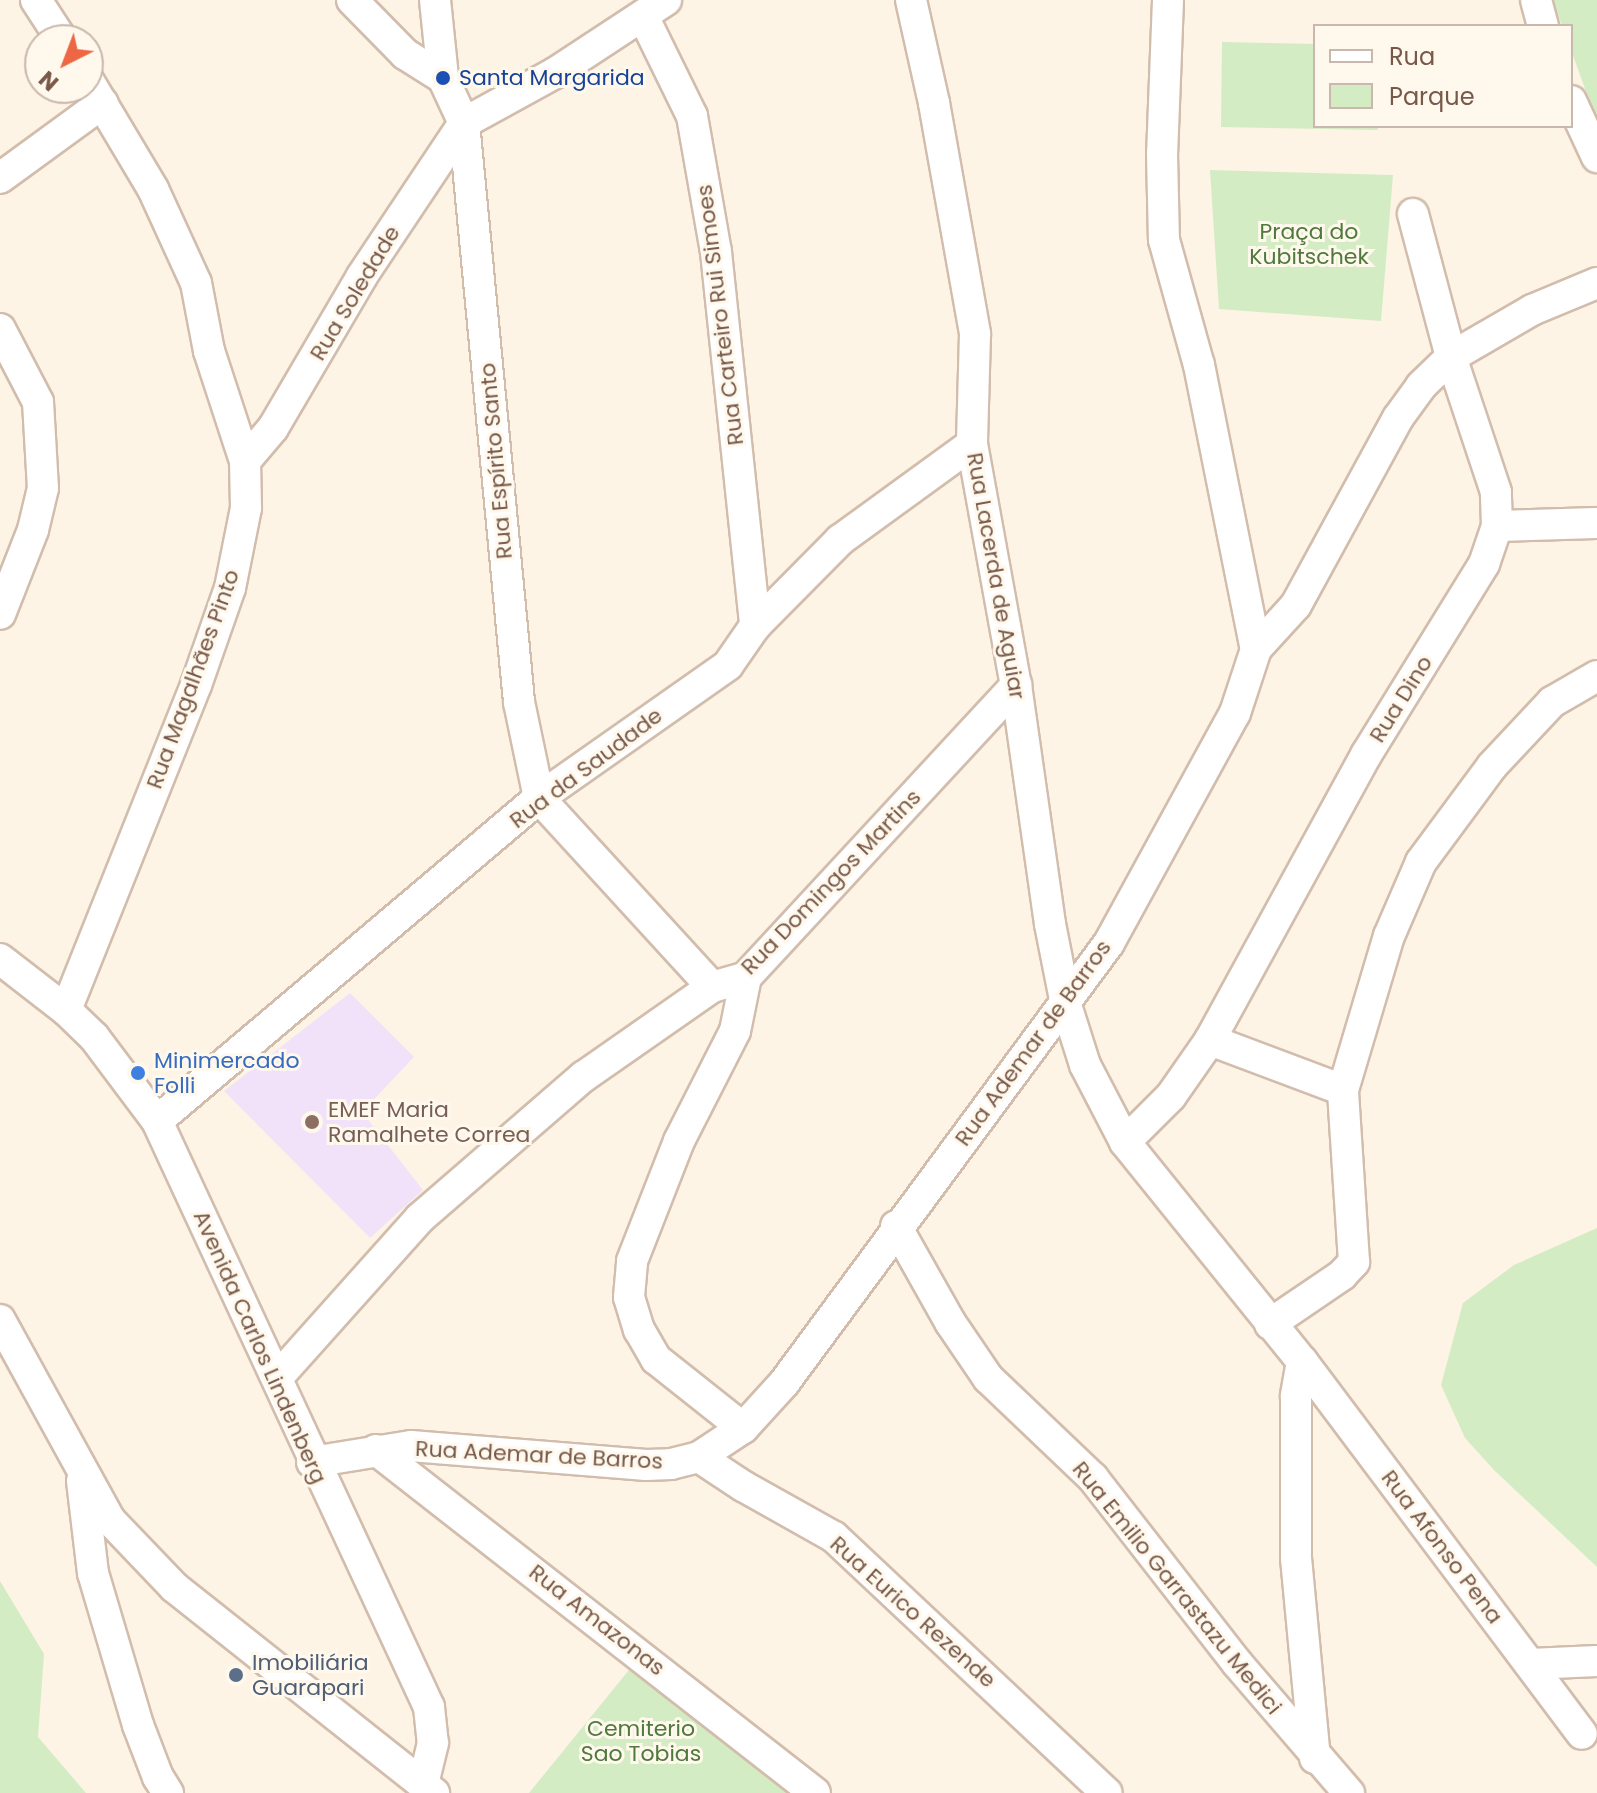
<!DOCTYPE html>
<html>
<head>
<meta charset="utf-8">
<style>
	body { margin:0 }
	#map { position:relative; width:1597px; height:1793px; overflow:hidden; background:#fdf4e5; font-family:Poppins,sans-serif }
	div>[style] { position:absolute }
	.education>* { inset:0; background:#f1e2fa }
	.green>* { inset:0; background:#d4ecc3 }
	.roads { filter:drop-shadow(2px 0 #d2bdad) drop-shadow(-2px 0 #d2bdad) drop-shadow(0 2px #d2bdad) drop-shadow(0 -2px #d2bdad) }
	.minor>* { height:30px; margin:-15px; padding:0 15px; transform-origin:15px; border-radius:15px; background:#fff }
	.dots>* { width:22px; height:22px; translate:-50% -50%; box-sizing:border-box; border:4px solid #fff8ed; border-radius:50% }
	span { translate:-50% -50%; white-space:nowrap; text-align:center; line-height:1.15; -webkit-text-stroke:6px #fff8ed; paint-order:stroke }
	.transit-label { font-size:22px; color:#164399 }
	.left { translate:0 -50%; text-align:left }
	.park-label { font-size:22px; color:#50793d }
	.street-label { font-size:22px; color:#785949 }
	.shop-label { font-size:22px; color:#366cbe }
	.education-label { font-size:22px; color:#785e54 }
	.service-label { font-size:22px; color:#4e5e75 }
	.legend { position:absolute; left:1313px; top:24px; width:260px; height:104px; box-sizing:border-box; background:#fff8ed; border:2px solid #c9b8ab; margin:0; padding:10px 14px; list-style:none; font-size:24px; color:#785949 }
	.legend li { display:flex; align-items:center; gap:16px; height:40px }
	.legend b { width:40px; border:2px solid #c9b8ab }
	.north { position:absolute; left:24px; top:24px; width:80px; height:80px; box-sizing:border-box; background:#fff8ed; border:2px solid #c9b8ab; border-radius:50%; rotate:222deg; font-size:22px; font-weight:700; line-height:32px; text-align:center; color:#785949 }
	.north::after { content:''; display:block; margin:auto; width:28px; height:36px; background:#ed6744; clip-path:polygon(50% 0,100% 100%,50% 72%,0 100%) }
</style>
</head>
<body>
<div id="map">
	<div class="education">
		<i style="clip-path:polygon(350px 993px,414px 1057px,362px 1112px,423px 1190px,370px 1238px,224px 1091px)"></i>
	</div>
	<div class="green">
		<i style="clip-path:polygon(1553px 0,1597px 0,1597px 122px,1571px 50px,1571px 26px,1562px 26px)"></i>
		<i style="clip-path:polygon(1222px 42px,1315px 44px,1315px 126px,1378px 126px,1378px 130px,1221px 127px)"></i>
		<i style="clip-path:polygon(1210px 170px,1393px 175px,1381px 321px,1219px 309px)"></i>
		<i style="clip-path:polygon(1597px 1228px,1597px 1567px,1494px 1470px,1465px 1438px,1441px 1385px,1463px 1303px,1514px 1265px)"></i>
		<i style="clip-path:polygon(0 1581px,44px 1654px,38px 1737px,86px 1793px,0 1793px)"></i>
		<i style="clip-path:polygon(633px 1665px,787px 1793px,529px 1793px)"></i>
	</div>
	<div class="roads">
		<div class="minor">
			<i style="left:36px;top:0;width:48px;rotate:57deg"></i>
			<i style="left:352px;top:0;width:76px;rotate:45.5deg"></i>
			<i style="left:405px;top:54px;width:45px;rotate:32.3deg"></i>
			<i style="left:435px;top:0;width:78px;rotate:84.1deg"></i>
			<i style="left:443px;top:78px;width:50px;rotate:65deg"></i>
			<i style="left:464px;top:123px;width:582px;rotate:84.57deg"></i>
			<i style="left:519px;top:702px;width:98px;rotate:78.2deg"></i>
			<i style="left:911px;top:0;width:106px;rotate:77.4deg"></i>
			<i style="left:934px;top:103px;width:235px;rotate:79.9deg"></i>
			<i style="left:975px;top:334px;width:110px;rotate:91.6deg"></i>
			<i style="left:972px;top:444px;width:245px;rotate:79.7deg"></i>
			<i style="left:1016px;top:685px;width:241px;rotate:81.9deg"></i>
			<i style="left:1050px;top:924px;width:83px;rotate:78.8deg"></i>
			<i style="left:1066px;top:1005px;width:63px;rotate:72.4deg"></i>
			<i style="left:1085px;top:1065px;width:87px;rotate:62.5deg"></i>
			<i style="left:1125px;top:1142px;width:282px;rotate:51.1deg"></i>
			<i style="left:1302px;top:1361px;width:466px;rotate:53.1deg"></i>
			<i style="left:1168px;top:0;width:154px;rotate:92.2deg"></i>
			<i style="left:1162px;top:154px;width:86px;rotate:88.7deg"></i>
			<i style="left:1164px;top:240px;width:130px;rotate:74.4deg"></i>
			<i style="left:1199px;top:365px;width:290px;rotate:78.7deg"></i>
			<i style="left:1536px;top:0;width:27px;rotate:75deg"></i>
			<i style="left:643px;top:16px;width:111px;rotate:63.9deg"></i>
			<i style="left:692px;top:116px;width:138px;rotate:80deg"></i>
			<i style="left:716px;top:252px;width:376px;rotate:84deg"></i>
			<i style="left:1571px;top:101px;width:62px;rotate:65.1deg"></i>
			<i style="left:0;top:178px;width:127px;rotate:-36.1deg"></i>
			<i style="left:0;top:329px;width:82px;rotate:62.5deg"></i>
			<i style="left:38px;top:402px;width:86px;rotate:86.7deg"></i>
			<i style="left:43px;top:488px;width:43px;rotate:103.4deg"></i>
			<i style="left:33px;top:530px;width:90px;rotate:111.4deg"></i>
			<i style="left:245px;top:461px;width:43px;rotate:-49.7deg"></i>
			<i style="left:273px;top:428px;width:176px;rotate:-59.6deg"></i>
			<i style="left:362px;top:276px;width:184px;rotate:-56.3deg"></i>
			<i style="left:464px;top:123px;width:104px;rotate:-28.8deg"></i>
			<i style="left:555px;top:73px;width:133px;rotate:-33.3deg"></i>
			<i style="left:1497px;top:526px;width:100px;rotate:-1.7deg"></i>
			<i style="left:539px;top:798px;width:256px;rotate:47.5deg"></i>
			<i style="left:0;top:959px;width:83px;rotate:37.7deg"></i>
			<i style="left:66px;top:1010px;width:39px;rotate:44deg"></i>
			<i style="left:94px;top:1037px;width:105px;rotate:53.1deg"></i>
			<i style="left:157px;top:1121px;width:646px;rotate:65.1deg"></i>
			<i style="left:429px;top:1707px;width:36px;rotate:84deg"></i>
			<i style="left:433px;top:1743px;width:42px;rotate:103.7deg"></i>
			<i style="left:66px;top:1010px;width:350px;rotate:-68.2deg"></i>
			<i style="left:196px;top:685px;width:103px;rotate:-70.7deg"></i>
			<i style="left:230px;top:588px;width:82px;rotate:-78.7deg"></i>
			<i style="left:246px;top:508px;width:47px;rotate:-91.2deg"></i>
			<i style="left:245px;top:461px;width:116px;rotate:-108.1deg"></i>
			<i style="left:209px;top:351px;width:69px;rotate:-100.8deg"></i>
			<i style="left:196px;top:283px;width:103px;rotate:-114.6deg"></i>
			<i style="left:153px;top:189px;width:127px;rotate:-120.8deg"></i>
			<i style="left:1210px;top:1040px;width:142px;rotate:20.6deg"></i>
			<i style="left:157px;top:1121px;width:500px;rotate:-40.22deg"></i>
			<i style="left:539px;top:798px;width:231px;rotate:-35.1deg"></i>
			<i style="left:728px;top:665px;width:47px;rotate:-55.3deg"></i>
			<i style="left:755px;top:626px;width:121px;rotate:-45.3deg"></i>
			<i style="left:840px;top:540px;width:163px;rotate:-36deg"></i>
			<i style="left:1125px;top:1142px;width:65px;rotate:-45deg"></i>
			<i style="left:1171px;top:1096px;width:68px;rotate:-55.1deg"></i>
			<i style="left:1210px;top:1040px;width:325px;rotate:-61.3deg"></i>
			<i style="left:1366px;top:755px;width:225px;rotate:-58.3deg"></i>
			<i style="left:1484px;top:564px;width:40px;rotate:-71.1deg"></i>
			<i style="left:1497px;top:526px;width:34px;rotate:-92deg"></i>
			<i style="left:1496px;top:492px;width:142px;rotate:-108.4deg"></i>
			<i style="left:1451px;top:357px;width:148px;rotate:-104.9deg"></i>
			<i style="left:896px;top:1226px;width:110px;rotate:60.6deg"></i>
			<i style="left:950px;top:1322px;width:68px;rotate:55.8deg"></i>
			<i style="left:988px;top:1378px;width:145px;rotate:43.6deg"></i>
			<i style="left:1093px;top:1478px;width:234px;rotate:52.1deg"></i>
			<i style="left:1237px;top:1663px;width:172px;rotate:49.3deg"></i>
			<i style="left:0;top:1320px;width:228px;rotate:61.2deg"></i>
			<i style="left:110px;top:1520px;width:93px;rotate:46.3deg"></i>
			<i style="left:174px;top:1587px;width:332px;rotate:38.4deg"></i>
			<i style="left:1270px;top:1324px;width:87px;rotate:-34.2deg"></i>
			<i style="left:1342px;top:1275px;width:18px;rotate:-47deg"></i>
			<i style="left:1354px;top:1262px;width:172px;rotate:-93.7deg"></i>
			<i style="left:1343px;top:1090px;width:161px;rotate:-73.4deg"></i>
			<i style="left:1389px;top:936px;width:81px;rotate:-66.6deg"></i>
			<i style="left:1421px;top:862px;width:119px;rotate:-53.5deg"></i>
			<i style="left:1492px;top:766px;width:88px;rotate:-46.8deg"></i>
			<i style="left:1552px;top:702px;width:52px;rotate:-30deg"></i>
			<i style="left:1302px;top:1361px;width:36px;rotate:100deg"></i>
			<i style="left:1296px;top:1396px;width:162px;rotate:90deg"></i>
			<i style="left:1296px;top:1558px;width:201px;rotate:84.6deg"></i>
			<i style="left:277px;top:1378px;width:215px;rotate:-48.2deg"></i>
			<i style="left:420px;top:1218px;width:216px;rotate:-40.9deg"></i>
			<i style="left:583px;top:1077px;width:157px;rotate:-34.9deg"></i>
			<i style="left:712px;top:987px;width:35px;rotate:-16deg"></i>
			<i style="left:746px;top:977px;width:398px;rotate:-47.2deg"></i>
			<i style="left:743px;top:1428px;width:111px;rotate:-141.6deg"></i>
			<i style="left:656px;top:1359px;width:34px;rotate:-120deg"></i>
			<i style="left:639px;top:1330px;width:34px;rotate:-107deg"></i>
			<i style="left:629px;top:1297px;width:36px;rotate:-85deg"></i>
			<i style="left:632px;top:1261px;width:129px;rotate:-68.6deg"></i>
			<i style="left:679px;top:1141px;width:123px;rotate:-63deg"></i>
			<i style="left:735px;top:1031px;width:55px;rotate:-78.5deg"></i>
			<i style="left:376px;top:1450px;width:557px;rotate:38deg"></i>
			<i style="left:699px;top:1457px;width:53px;rotate:33.4deg"></i>
			<i style="left:743px;top:1486px;width:104px;rotate:29.3deg"></i>
			<i style="left:834px;top:1537px;width:374px;rotate:43.2deg"></i>
			<i style="left:312px;top:1462px;width:100px;rotate:-9.2deg"></i>
			<i style="left:411px;top:1446px;width:236px;rotate:4.6deg"></i>
			<i style="left:646px;top:1465px;width:25px;rotate:-2deg"></i>
			<i style="left:671px;top:1464px;width:29px;rotate:-14deg"></i>
			<i style="left:699px;top:1457px;width:53px;rotate:-33.4deg"></i>
			<i style="left:743px;top:1428px;width:61px;rotate:-47.7deg"></i>
			<i style="left:784px;top:1383px;width:547px;rotate:-53.55deg"></i>
			<i style="left:1109px;top:943px;width:262px;rotate:-61.3deg"></i>
			<i style="left:1235px;top:713px;width:67px;rotate:-71.8deg"></i>
			<i style="left:1256px;top:649px;width:59px;rotate:-47.7deg"></i>
			<i style="left:1296px;top:605px;width:213px;rotate:-61.4deg"></i>
			<i style="left:1398px;top:418px;width:39px;rotate:-54deg"></i>
			<i style="left:1421px;top:386px;width:42px;rotate:-44deg"></i>
			<i style="left:1451px;top:357px;width:94px;rotate:-30.1deg"></i>
			<i style="left:1532px;top:310px;width:70px;rotate:-22.6deg"></i>
			<i style="left:82px;top:1481px;width:93px;rotate:83.2deg"></i>
			<i style="left:93px;top:1573px;width:159px;rotate:73.5deg"></i>
			<i style="left:138px;top:1725px;width:56px;rotate:69deg"></i>
			<i style="left:158px;top:1777px;width:19px;rotate:58deg"></i>
			<i style="left:1530px;top:1664px;width:67px;rotate:-2.6deg"></i>
		</div>
	</div>
	<div class="dots">
		<i style="left:443px;top:78px;background:#1a4fb4"></i>
		<i style="left:138px;top:1073px;background:#3f7fe0"></i>
		<i style="left:312px;top:1122px;background:#8d6e63"></i>
		<i style="left:236px;top:1675px;background:#5c6f8a"></i>
	</div>
	<div class="transit-label">
		<span class="left" style="left:459px;top:78px">Santa Margarida</span>
	</div>
	<div class="park-label">
		<span style="left:1309px;top:244px">Praça do<br>Kubitschek</span>
		<span style="left:641px;top:1741px">Cemiterio<br>Sao Tobias</span>
	</div>
	<div class="street-label">
		<span style="left:355px;top:293px;rotate:-59deg">Rua Soledade</span>
		<span style="left:720px;top:315px;rotate:-97deg">Rua Carteiro Rui Simoes</span>
		<span style="left:496px;top:461px;rotate:-95deg">Rua Espírito Santo</span>
		<span style="left:996px;top:576px;rotate:80deg">Rua Lacerda de Aguiar</span>
		<span style="left:193px;top:679px;rotate:-70deg">Rua Magalhães Pinto</span>
		<span style="left:1401px;top:699px;rotate:-58deg">Rua Dino</span>
		<span style="left:586px;top:768px;rotate:-37deg">Rua da Saudade</span>
		<span style="left:831px;top:882px;rotate:-46deg">Rua Domingos Martins</span>
		<span style="left:1033px;top:1043px;rotate:-54deg">Rua Ademar de Barros</span>
		<span style="left:260px;top:1347px;rotate:66deg">Avenida Carlos Lindenberg</span>
		<span style="left:539px;top:1455px;rotate:3deg">Rua Ademar de Barros</span>
		<span style="left:1442px;top:1547px;rotate:53deg">Rua Afonso Pena</span>
		<span style="left:1177px;top:1588px;rotate:51deg">Rua Emilio Garrastazu Medici</span>
		<span style="left:913px;top:1612px;rotate:42deg">Rua Eurico Rezende</span>
		<span style="left:597px;top:1620px;rotate:38deg">Rua Amazonas</span>
	</div>
	<div class="shop-label">
		<span class="left" style="left:154px;top:1073px">Minimercado<br>Folli</span>
	</div>
	<div class="education-label">
		<span class="left" style="left:328px;top:1122px">EMEF Maria<br>Ramalhete Correa</span>
	</div>
	<div class="service-label">
		<span class="left" style="left:252px;top:1675px">Imobiliária<br>Guarapari</span>
	</div>
	<ul class="legend">
	<li><b style="height:10px;background:#fff"></b>Rua</li>
	<li><b style="height:22px;background:#d4ecc3"></b>Parque</li>
	</ul>
	<div class="north">N</div>
</div>
</body>
</html>
